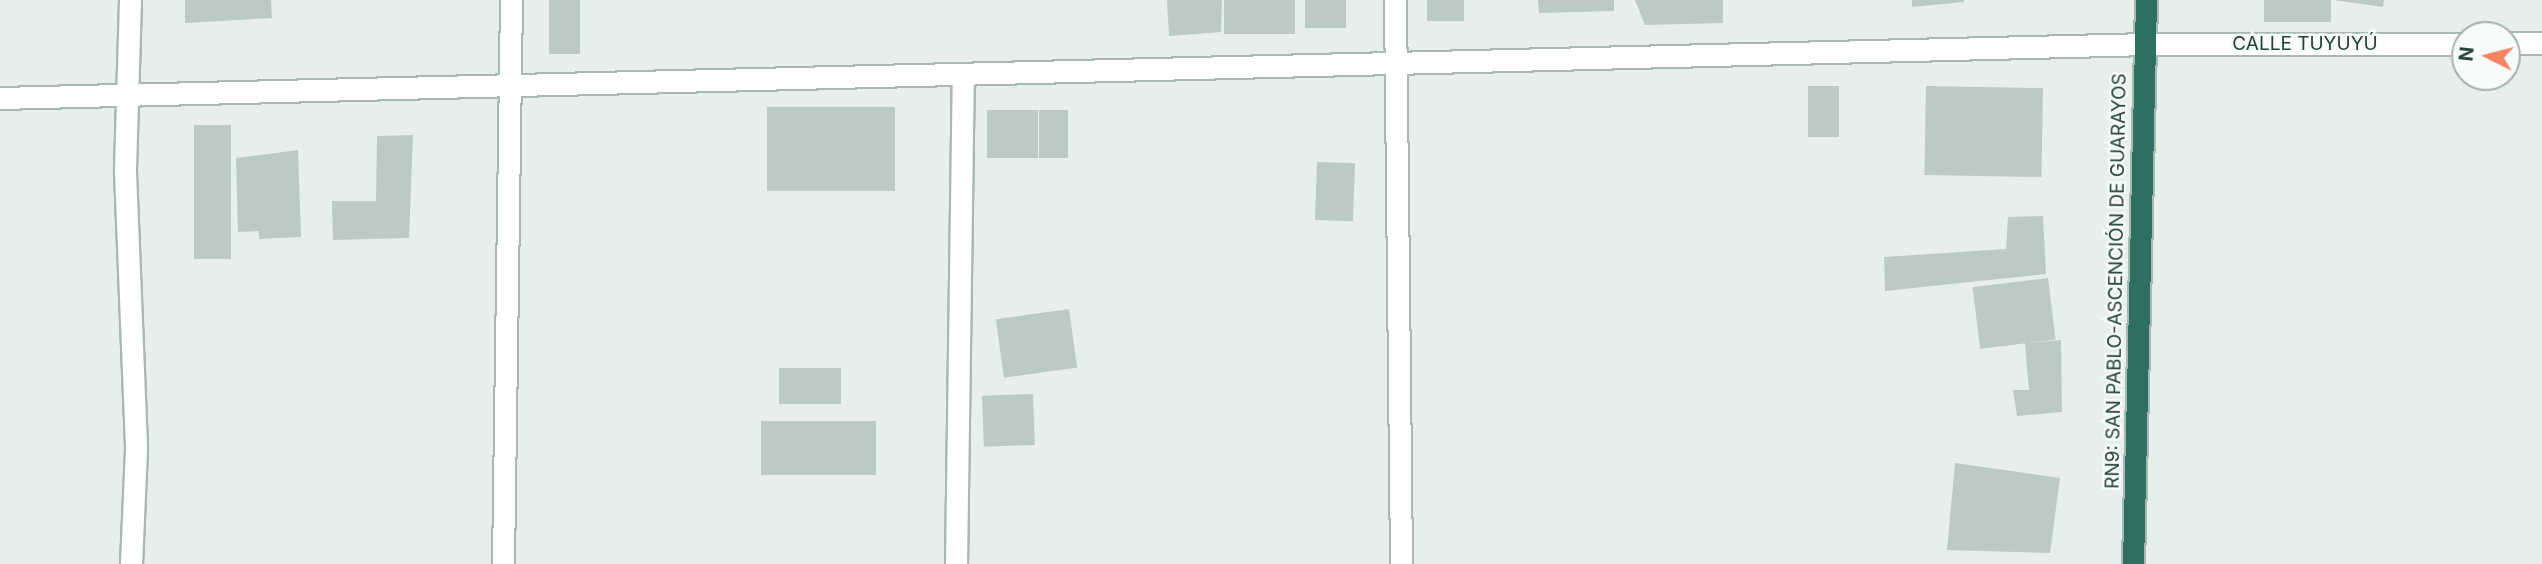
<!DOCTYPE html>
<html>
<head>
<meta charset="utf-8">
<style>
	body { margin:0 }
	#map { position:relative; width:2542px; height:564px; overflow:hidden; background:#e6efeb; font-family:Inter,sans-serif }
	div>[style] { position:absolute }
	.building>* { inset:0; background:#bbcac4; transform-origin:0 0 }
	.roads { filter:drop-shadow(2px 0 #a8b8b2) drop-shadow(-2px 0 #a8b8b2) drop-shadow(0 2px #a8b8b2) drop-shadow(0 -2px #a8b8b2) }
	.street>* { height:21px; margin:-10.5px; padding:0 10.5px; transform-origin:10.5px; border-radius:10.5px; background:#fff }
	.highway>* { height:21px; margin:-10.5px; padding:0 10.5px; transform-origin:10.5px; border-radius:10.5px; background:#2f6f62 }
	span { translate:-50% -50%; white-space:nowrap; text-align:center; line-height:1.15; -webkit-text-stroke:5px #f7fbf9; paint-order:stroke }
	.street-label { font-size:19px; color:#24423a }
	.north { position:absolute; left:2451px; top:21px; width:70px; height:70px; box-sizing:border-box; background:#f7fbf9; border:2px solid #a3b1ad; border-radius:50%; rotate:276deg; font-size:19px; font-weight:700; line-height:28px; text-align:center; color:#24423a }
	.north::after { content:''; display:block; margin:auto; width:24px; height:32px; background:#f4845f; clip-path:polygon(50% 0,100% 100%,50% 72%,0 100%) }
</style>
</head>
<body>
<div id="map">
	<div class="building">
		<i style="clip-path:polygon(185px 0,271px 0,272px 18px,185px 23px)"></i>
		<i style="left:549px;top:0;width:31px;height:54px"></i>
		<i style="clip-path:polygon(1167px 0,1222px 0,1221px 32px,1169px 36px)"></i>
		<i style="left:1224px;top:0;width:71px;height:34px"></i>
		<i style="left:1305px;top:0;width:41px;height:28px"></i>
		<i style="left:1427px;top:0;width:37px;height:21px"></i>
		<i style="clip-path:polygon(1538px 0,1614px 0,1614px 11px,1539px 13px)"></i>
		<i style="clip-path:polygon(1635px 0,1723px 0,1723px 23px,1645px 25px)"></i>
		<i style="clip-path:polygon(1912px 0,1964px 0,1964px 2px,1912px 7px)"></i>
		<i style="left:2264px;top:0;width:67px;height:22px"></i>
		<i style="clip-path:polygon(2334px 0,2384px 0,2383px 7px)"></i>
		<i style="left:1808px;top:86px;width:31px;height:51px"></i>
		<i style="left:1926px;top:86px;width:117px;height:89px;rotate:1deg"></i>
		<i style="left:767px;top:107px;width:128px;height:84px"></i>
		<i style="left:987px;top:110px;width:51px;height:48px"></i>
		<i style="left:1039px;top:110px;width:29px;height:48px"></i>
		<i style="left:231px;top:125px;width:134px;height:37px;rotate:90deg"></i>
		<i style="clip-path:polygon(413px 135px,409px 238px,333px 240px,332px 201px,376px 201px,377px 136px)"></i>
		<i style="clip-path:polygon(298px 150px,301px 237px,259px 239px,259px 231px,238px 232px,236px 158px)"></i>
		<i style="left:1317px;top:162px;width:38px;height:58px;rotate:2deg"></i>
		<i style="clip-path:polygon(2043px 216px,2046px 274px,1885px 291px,1884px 257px,2006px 249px,2008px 217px)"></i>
		<i style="left:2048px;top:278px;width:62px;height:76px;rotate:83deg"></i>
		<i style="left:1069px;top:309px;width:59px;height:74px;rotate:82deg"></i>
		<i style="clip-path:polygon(2061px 340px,2062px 412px,2017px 416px,2013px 390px,2029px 390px,2025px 343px)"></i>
		<i style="left:779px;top:368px;width:62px;height:36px"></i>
		<i style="left:1033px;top:394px;width:51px;height:51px;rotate:88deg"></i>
		<i style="left:761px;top:421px;width:115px;height:54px"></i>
		<i style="clip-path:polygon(1955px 463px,2060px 478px,2050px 553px,1947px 550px)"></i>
	</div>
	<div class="roads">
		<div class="street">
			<i style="left:130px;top:0;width:172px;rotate:91.7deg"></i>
			<i style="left:125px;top:172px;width:277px;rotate:87.7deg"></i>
			<i style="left:136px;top:449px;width:115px;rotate:92.5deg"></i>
			<i style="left:1395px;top:0;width:564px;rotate:89.39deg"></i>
			<i style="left:2507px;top:43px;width:35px"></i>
			<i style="left:0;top:98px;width:2146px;rotate:-1.44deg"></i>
			<i style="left:2145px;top:44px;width:320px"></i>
			<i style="left:503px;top:564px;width:564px;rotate:-89.19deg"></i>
			<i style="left:956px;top:564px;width:487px;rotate:-89.2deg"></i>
		</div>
		<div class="highway">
			<i style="left:2133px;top:564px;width:564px;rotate:-88.68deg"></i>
		</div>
	</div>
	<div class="street-label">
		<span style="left:2305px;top:44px">CALLE TUYUYÚ</span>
		<span style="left:2116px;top:281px;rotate:-89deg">RN9: SAN PABLO-ASCENCIÓN DE GUARAYOS</span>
	</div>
	<div class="north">N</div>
</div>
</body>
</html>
